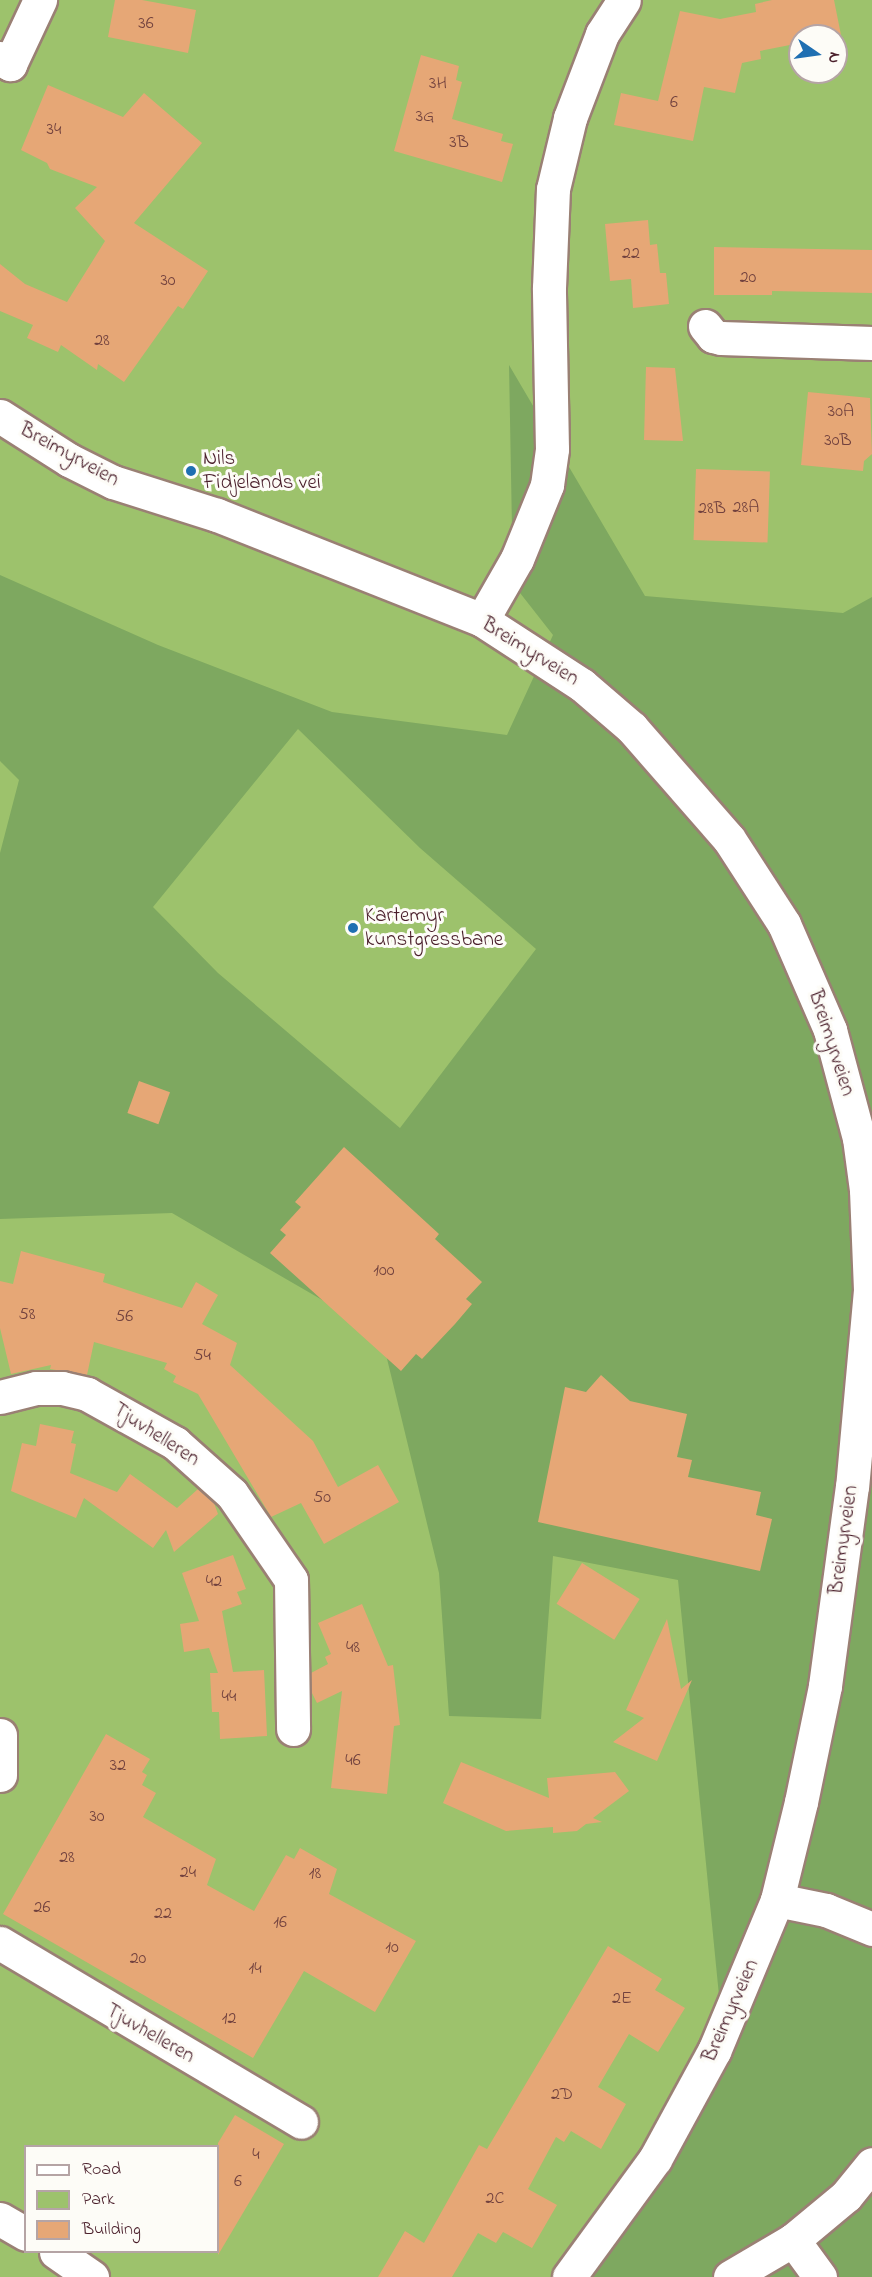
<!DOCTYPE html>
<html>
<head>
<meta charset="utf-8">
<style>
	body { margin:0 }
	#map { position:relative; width:872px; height:2277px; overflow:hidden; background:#eae0bc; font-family:"Indie Flower",sans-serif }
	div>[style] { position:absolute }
	.green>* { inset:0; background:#9dc26c }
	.forest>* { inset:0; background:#7ea860 }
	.building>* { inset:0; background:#e6a776; transform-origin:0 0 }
	.roads { filter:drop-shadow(2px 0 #9a8074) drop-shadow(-2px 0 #9a8074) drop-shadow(0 2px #9a8074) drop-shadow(0 -2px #9a8074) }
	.minor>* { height:33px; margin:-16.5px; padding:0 16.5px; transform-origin:16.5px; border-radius:16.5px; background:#fff }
	.dots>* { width:16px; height:16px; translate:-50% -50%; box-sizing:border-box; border:3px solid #fdfcf7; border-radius:50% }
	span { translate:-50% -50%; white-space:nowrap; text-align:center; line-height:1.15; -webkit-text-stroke:6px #fdfcf7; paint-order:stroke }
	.number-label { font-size:18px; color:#71413e }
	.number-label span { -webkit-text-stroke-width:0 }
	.street-label { font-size:21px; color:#4a1f2b }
	.poi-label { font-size:21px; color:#4a1f2b }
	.left { translate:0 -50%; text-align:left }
	.legend { position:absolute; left:24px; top:2145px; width:195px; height:108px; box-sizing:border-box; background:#fdfcf7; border:2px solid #b5a4a5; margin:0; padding:8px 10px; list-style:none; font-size:18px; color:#4a1f2b }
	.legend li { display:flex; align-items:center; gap:12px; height:30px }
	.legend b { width:30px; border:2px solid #b5a4a5 }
	.north { position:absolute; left:788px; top:24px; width:60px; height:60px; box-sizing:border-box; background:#fdfcf7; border:2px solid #b5a4a5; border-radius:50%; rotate:103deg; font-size:16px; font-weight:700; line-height:24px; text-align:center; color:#4a1f2b }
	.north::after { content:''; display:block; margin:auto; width:21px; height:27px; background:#1f6fb2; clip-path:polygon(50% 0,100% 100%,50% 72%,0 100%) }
</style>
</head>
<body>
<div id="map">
	<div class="green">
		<i style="clip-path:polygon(evenodd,0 0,872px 0,872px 2277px,0 2277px,0 0,800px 36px,836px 36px,836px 72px,800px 72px,800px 36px,0 0,26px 2146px,218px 2146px,218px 2252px,26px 2252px,26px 2146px)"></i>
	</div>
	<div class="forest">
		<i style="clip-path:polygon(evenodd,509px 365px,645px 596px,843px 613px,872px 597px,872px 2277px,572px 2277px,723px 2036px,678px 1580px,553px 1556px,541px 1719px,449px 1716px,439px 1573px,381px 1334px,172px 1213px,0 1219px,0 853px,19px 780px,0 761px,0 575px,158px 645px,332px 712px,507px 735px,553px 635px,513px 584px,509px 365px,298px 729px,420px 848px,536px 949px,400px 1128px,218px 973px,153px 907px,298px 729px)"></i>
	</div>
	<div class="building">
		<i style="clip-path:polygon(115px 0,142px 0,196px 10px,188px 53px,108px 37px)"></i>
		<i style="clip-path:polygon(772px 0,834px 0,841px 35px,800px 36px,800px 43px,760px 51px,761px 59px,742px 63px,735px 93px,704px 87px,693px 141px,614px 125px,621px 93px,658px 101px,680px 11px,720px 19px,756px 12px,755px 4px)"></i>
		<i style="clip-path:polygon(421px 55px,459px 66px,456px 80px,462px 82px,452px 119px,503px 134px,501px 141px,513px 144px,502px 182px,394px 151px)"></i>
		<i style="clip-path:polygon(48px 85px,123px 117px,144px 93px,202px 143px,134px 223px,208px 271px,183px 309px,178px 306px,124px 382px,98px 364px,97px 370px,61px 345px,58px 352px,27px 338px,33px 325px,0 311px,0 264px,25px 284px,67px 302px,105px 241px,75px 208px,97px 187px,50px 169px,47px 163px,21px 150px)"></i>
		<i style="clip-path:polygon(648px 220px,650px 245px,657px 244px,660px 273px,666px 273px,669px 304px,633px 308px,631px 279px,610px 281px,605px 224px)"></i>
		<i style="clip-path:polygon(714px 247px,872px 250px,872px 293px,772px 291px,772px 295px,714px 295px)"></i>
		<i style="clip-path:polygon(646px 367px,675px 368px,683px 441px,644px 440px)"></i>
		<i style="clip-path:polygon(808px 392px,870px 398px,872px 454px,864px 461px,863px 471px,801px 465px)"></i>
		<i style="left:696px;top:469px;width:74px;height:71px;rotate:2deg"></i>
		<i style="left:139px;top:1081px;width:33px;height:34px;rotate:20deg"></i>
		<i style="clip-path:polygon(344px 1147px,439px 1234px,435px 1239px,482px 1282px,466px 1299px,472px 1304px,455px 1324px,422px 1359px,416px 1354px,401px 1371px,270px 1253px,286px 1235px,280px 1230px,301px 1207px,295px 1202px)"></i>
		<i style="clip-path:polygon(21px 1251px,105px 1274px,103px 1282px,182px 1308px,196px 1282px,218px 1295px,202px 1324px,237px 1343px,230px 1365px,313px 1441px,338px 1487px,378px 1465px,399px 1502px,324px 1544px,301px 1503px,271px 1517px,198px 1394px,173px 1382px,176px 1376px,164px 1369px,167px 1363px,94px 1342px,87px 1375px,50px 1369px,51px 1365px,11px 1374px,0 1328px,0 1281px,13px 1284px)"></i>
		<i style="clip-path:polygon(601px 1375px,630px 1401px,687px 1414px,677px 1457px,692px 1460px,688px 1477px,761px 1492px,756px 1515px,772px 1519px,760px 1571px,538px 1522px,565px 1387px,586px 1392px)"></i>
		<i style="clip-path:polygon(40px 1424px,74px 1431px,71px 1443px,76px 1444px,70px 1473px,117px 1492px,130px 1474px,177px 1508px,198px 1489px,214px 1503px,218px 1514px,174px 1552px,166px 1530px,153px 1548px,84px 1498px,76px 1518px,11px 1491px,22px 1443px,36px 1446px)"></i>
		<i style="clip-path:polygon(233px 1555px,246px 1589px,237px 1592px,242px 1604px,222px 1611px,233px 1672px,264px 1670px,267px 1736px,220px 1739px,219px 1712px,212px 1712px,210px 1673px,218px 1673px,209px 1648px,184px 1652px,180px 1624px,199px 1621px,182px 1573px)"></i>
		<i style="left:582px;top:1563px;width:68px;height:48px;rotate:32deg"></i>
		<i style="clip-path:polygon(362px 1604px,388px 1666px,393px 1665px,400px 1725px,394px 1726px,387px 1794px,331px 1788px,342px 1691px,317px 1703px,311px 1691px,311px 1673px,328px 1664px,325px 1657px,331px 1654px,318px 1623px)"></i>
		<i style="clip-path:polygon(667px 1619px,681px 1689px,692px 1680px,657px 1761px,613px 1742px,644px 1718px,626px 1710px)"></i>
		<i style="clip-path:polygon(106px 1734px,150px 1759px,142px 1772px,147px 1775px,142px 1785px,156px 1793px,143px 1817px,216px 1859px,207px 1885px,254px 1911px,286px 1855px,294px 1859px,300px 1848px,337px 1869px,329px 1894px,416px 1941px,375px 2012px,304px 1971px,253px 2058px,3px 1914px)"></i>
		<i style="clip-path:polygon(461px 1762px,549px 1798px,547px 1778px,615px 1772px,629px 1791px,593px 1818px,602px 1822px,586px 1824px,577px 1831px,553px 1833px,553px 1827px,506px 1831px,443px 1803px)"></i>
		<i style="clip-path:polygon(608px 1946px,662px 1979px,655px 1990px,685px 2008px,658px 2052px,629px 2034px,598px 2087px,626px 2104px,601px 2149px,571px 2131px,564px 2142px,556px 2137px,528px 2189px,557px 2205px,532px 2248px,503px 2232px,496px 2243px,478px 2233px,452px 2277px,378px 2277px,405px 2231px,424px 2243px,479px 2145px,487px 2149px)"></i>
		<i style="clip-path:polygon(235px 2115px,284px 2144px,218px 2255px,218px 2143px)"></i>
	</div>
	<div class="roads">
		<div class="minor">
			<i style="left:0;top:58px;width:12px;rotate:31deg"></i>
			<i style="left:10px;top:64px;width:71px;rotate:-64.9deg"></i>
			<i style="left:705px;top:326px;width:13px;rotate:51deg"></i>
			<i style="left:713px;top:336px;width:8px;rotate:14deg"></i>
			<i style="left:721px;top:338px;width:151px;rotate:1.9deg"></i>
			<i style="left:0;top:416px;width:82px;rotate:32.5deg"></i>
			<i style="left:69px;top:460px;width:49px;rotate:26.6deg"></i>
			<i style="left:113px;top:482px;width:109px;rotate:17.6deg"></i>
			<i style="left:217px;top:515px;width:285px;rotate:21.6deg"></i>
			<i style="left:482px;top:620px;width:119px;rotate:33deg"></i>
			<i style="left:582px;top:685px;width:66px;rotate:40.7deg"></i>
			<i style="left:632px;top:728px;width:147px;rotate:48.9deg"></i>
			<i style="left:729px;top:839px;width:101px;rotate:57.1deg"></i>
			<i style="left:784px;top:924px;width:116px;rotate:66.5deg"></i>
			<i style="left:830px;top:1030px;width:112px;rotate:75deg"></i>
			<i style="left:859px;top:1138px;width:52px;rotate:82.3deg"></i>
			<i style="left:866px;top:1190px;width:100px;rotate:87.7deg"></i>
			<i style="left:870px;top:1290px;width:197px;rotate:95.2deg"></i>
			<i style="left:852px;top:1486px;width:202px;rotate:97.7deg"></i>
			<i style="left:825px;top:1686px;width:118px;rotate:101.7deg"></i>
			<i style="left:801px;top:1802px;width:101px;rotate:103.8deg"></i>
			<i style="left:777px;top:1900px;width:164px;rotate:112.6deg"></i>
			<i style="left:714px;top:2051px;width:123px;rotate:118.6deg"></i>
			<i style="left:655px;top:2159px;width:146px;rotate:126.1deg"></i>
			<i style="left:482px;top:620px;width:70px;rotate:-60.2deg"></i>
			<i style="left:517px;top:559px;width:80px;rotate:-67.9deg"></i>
			<i style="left:547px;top:485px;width:36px;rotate:-82deg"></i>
			<i style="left:552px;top:449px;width:161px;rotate:-91.1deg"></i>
			<i style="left:549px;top:288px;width:99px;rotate:-87.7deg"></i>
			<i style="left:553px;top:189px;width:73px;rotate:-76.5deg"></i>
			<i style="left:570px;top:118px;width:90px;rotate:-69.1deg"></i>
			<i style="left:602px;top:34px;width:40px;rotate:-57.1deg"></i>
			<i style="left:0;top:1397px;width:37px;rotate:-14deg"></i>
			<i style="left:36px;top:1388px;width:26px"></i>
			<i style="left:62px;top:1388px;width:26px;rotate:13deg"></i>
			<i style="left:87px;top:1394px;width:101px;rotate:29.1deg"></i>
			<i style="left:175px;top:1443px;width:76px;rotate:41.8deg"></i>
			<i style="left:232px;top:1494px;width:104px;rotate:55.5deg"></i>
			<i style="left:291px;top:1580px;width:149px;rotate:89.2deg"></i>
			<i style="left:0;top:1735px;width:40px;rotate:90deg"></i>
			<i style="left:777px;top:1900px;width:50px;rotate:11.5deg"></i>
			<i style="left:826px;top:1910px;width:50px;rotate:22.4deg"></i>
			<i style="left:0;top:1943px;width:350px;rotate:30.7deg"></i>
			<i style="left:0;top:2219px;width:30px;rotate:30deg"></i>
			<i style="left:56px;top:2252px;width:44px;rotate:34.8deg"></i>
			<i style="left:730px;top:2277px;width:73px;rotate:-30.4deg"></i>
			<i style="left:820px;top:2277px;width:46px;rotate:-126.1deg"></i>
			<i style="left:793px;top:2240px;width:69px;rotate:-39.7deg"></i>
			<i style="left:846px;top:2196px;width:41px;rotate:-50.9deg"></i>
		</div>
	</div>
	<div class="dots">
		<i style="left:191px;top:471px;background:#1f6fb2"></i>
		<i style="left:353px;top:928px;background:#1f6fb2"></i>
	</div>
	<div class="number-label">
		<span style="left:146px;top:24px">36</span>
		<span style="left:438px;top:84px">3H</span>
		<span style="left:674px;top:103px">6</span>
		<span style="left:425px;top:117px">3G</span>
		<span style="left:54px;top:130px">34</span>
		<span style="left:459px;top:143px">3B</span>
		<span style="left:631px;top:254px">22</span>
		<span style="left:748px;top:278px">20</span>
		<span style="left:168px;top:281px">30</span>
		<span style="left:102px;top:341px">28</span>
		<span style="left:841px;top:412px">30A</span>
		<span style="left:838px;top:441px">30B</span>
		<span style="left:746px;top:508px">28A</span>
		<span style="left:712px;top:509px">28B</span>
		<span style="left:384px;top:1271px">100</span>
		<span style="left:27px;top:1315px">58</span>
		<span style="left:124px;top:1317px">56</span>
		<span style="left:202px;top:1356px">54</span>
		<span style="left:322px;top:1498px">50</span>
		<span style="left:214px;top:1582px">42</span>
		<span style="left:353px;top:1648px">48</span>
		<span style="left:229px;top:1697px">44</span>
		<span style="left:353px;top:1761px">46</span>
		<span style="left:118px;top:1766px">32</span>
		<span style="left:97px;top:1817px">30</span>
		<span style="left:67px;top:1858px">28</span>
		<span style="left:188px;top:1873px">24</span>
		<span style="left:315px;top:1874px">18</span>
		<span style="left:42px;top:1908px">26</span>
		<span style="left:163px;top:1914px">22</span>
		<span style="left:280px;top:1923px">16</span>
		<span style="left:392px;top:1948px">10</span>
		<span style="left:138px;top:1959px">20</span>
		<span style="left:255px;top:1969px">14</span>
		<span style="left:622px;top:1999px">2E</span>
		<span style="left:229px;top:2019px">12</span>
		<span style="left:562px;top:2095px">2D</span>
		<span style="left:256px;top:2155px">4</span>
		<span style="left:238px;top:2182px">6</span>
		<span style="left:495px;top:2199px">2C</span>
	</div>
	<div class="street-label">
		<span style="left:69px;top:455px;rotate:29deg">Breimyrveien</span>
		<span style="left:530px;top:652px;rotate:32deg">Breimyrveien</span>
		<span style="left:831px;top:1043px;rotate:72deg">Breimyrveien</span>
		<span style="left:156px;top:1435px;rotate:33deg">Tjuvhelleren</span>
		<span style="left:844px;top:1540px;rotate:-82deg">Breimyrveien</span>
		<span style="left:731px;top:2011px;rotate:-66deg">Breimyrveien</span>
		<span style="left:150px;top:2034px;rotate:30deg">Tjuvhelleren</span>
	</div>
	<div class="poi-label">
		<span class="left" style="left:203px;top:471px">Nils<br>Fidjelands vei</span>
		<span class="left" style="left:365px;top:928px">Kartemyr<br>kunstgressbane</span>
	</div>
	<ul class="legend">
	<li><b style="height:8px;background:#fff"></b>Road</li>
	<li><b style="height:16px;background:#9dc26c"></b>Park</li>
	<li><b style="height:16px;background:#e6a776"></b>Building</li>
	</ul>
	<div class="north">N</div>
</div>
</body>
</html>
